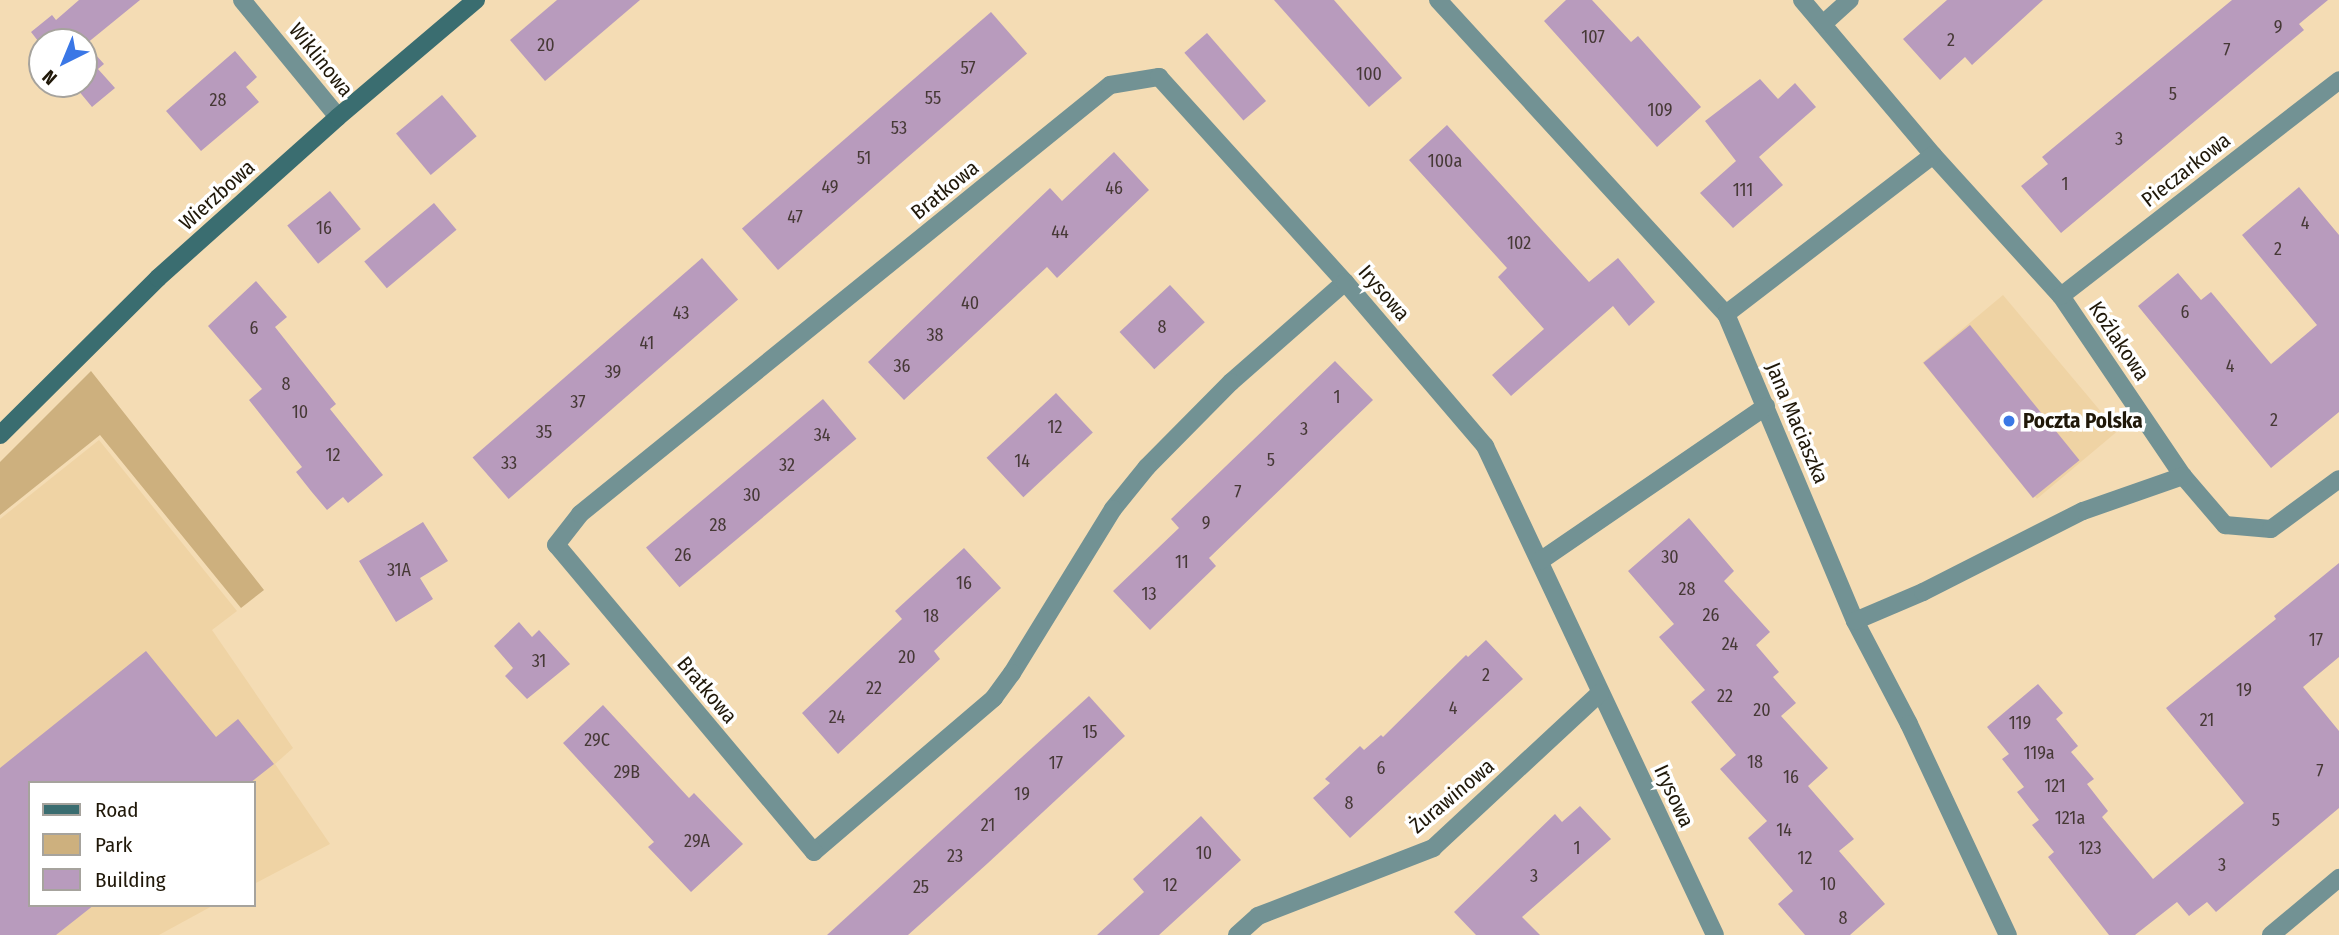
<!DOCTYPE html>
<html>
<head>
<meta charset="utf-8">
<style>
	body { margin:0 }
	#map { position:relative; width:2339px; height:935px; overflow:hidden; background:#f4dcb4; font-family:"Fira Sans Condensed",sans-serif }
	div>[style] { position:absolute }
	.built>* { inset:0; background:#efd3a4; transform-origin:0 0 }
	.green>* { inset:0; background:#cdb07e }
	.building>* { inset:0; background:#b89bbd; transform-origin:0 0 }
	.street>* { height:18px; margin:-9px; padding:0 9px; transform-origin:9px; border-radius:9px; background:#729294 }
	.secondary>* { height:18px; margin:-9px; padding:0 9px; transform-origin:9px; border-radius:9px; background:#3a6d70 }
	.dots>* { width:19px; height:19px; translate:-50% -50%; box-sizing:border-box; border:4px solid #fff; border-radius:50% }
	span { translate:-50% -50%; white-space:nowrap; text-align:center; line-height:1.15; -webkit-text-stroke:7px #fff; paint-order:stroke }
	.number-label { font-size:18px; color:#463936 }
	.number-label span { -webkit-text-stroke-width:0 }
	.street-label { font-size:21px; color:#201809 }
	.poi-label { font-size:21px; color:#201809; font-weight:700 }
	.left { translate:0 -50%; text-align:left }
	.legend { position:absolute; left:28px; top:781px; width:228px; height:126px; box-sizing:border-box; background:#fff; border:2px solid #a6a39d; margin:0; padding:9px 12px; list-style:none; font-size:21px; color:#201809 }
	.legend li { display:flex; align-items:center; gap:14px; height:35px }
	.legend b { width:35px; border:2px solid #a6a39d }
	.north { position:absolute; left:28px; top:28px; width:70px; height:70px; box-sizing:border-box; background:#fff; border:2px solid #a6a39d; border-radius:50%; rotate:223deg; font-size:19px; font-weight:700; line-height:28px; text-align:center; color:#201809 }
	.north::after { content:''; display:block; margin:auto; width:24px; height:32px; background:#3a77e6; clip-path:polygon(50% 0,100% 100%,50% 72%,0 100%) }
</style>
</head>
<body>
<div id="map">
	<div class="built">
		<i style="left:2003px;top:295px;width:178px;height:105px;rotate:50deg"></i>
		<i style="clip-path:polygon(99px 440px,237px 611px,212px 630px,293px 748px,275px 764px,330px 844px,254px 884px,254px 783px,30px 783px,30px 905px,214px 905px,159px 935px,0 935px,0 519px)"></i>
	</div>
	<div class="green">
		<i style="clip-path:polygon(91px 371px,264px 590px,241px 608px,100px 435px,0 515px,0 462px)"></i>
	</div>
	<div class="building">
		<i style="clip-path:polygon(79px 0,140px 0,86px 44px,104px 64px,98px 69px,115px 88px,92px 107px,73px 84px,84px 84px,84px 42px,42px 42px,42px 46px,31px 32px,52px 15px,56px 20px)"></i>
		<i style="clip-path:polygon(557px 0,640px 0,545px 81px,510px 40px)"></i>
		<i style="clip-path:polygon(1274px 0,1334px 0,1402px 78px,1369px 107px)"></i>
		<i style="clip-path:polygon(1566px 0,1592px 0,1631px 42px,1638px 36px,1701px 107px,1657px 147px,1544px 21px)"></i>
		<i style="clip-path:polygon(1947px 0,2043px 0,1972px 65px,1965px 57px,1940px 80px,1903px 39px)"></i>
		<i style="clip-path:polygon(2232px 0,2328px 0,2299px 24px,2304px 30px,2061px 233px,2021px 186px,2048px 164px,2042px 157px)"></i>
		<i style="left:991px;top:12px;width:55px;height:330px;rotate:49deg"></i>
		<i style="left:1207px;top:33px;width:90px;height:30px;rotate:49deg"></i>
		<i style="clip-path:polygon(235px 51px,257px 77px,246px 87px,259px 102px,201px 151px,166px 111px)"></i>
		<i style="clip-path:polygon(1760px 79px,1778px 99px,1795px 83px,1816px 107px,1759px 157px,1783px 185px,1733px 228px,1700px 193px,1736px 161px,1705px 121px)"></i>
		<i style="left:442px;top:95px;width:54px;height:60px;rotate:50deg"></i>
		<i style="clip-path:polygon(1447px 125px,1589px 282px,1618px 258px,1655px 302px,1629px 326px,1613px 306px,1511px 396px,1492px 375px,1544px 329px,1498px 277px,1507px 268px,1409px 160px)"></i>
		<i style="clip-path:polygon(1114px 152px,1149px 190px,1057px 278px,1047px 267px,904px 400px,868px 362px,1050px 188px,1062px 201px)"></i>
		<i style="clip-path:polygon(2299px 187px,2339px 235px,2339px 412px,2271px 468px,2138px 306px,2178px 273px,2201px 300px,2211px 292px,2271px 364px,2317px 325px,2242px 235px)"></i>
		<i style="left:330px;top:191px;width:49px;height:55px;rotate:51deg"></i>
		<i style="left:434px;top:203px;width:35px;height:91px;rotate:50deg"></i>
		<i style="left:702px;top:258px;width:55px;height:304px;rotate:49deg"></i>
		<i style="clip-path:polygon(256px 281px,287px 317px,275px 327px,336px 404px,330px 409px,383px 475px,348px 503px,343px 497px,327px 510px,311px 491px,296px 472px,302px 467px,249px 400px,262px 389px,208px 326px)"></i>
		<i style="left:1170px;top:285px;width:51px;height:69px;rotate:47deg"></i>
		<i style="left:1970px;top:325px;width:174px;height:60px;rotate:51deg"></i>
		<i style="clip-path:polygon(1335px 361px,1373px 400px,1209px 558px,1216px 566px,1150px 630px,1113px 591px,1179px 528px,1171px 519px)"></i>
		<i style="left:1056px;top:393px;width:54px;height:95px;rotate:47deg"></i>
		<i style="left:823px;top:399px;width:52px;height:231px;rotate:50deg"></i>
		<i style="clip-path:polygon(1689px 518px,1734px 571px,1724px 581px,1770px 632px,1756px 645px,1779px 672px,1773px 677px,1796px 703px,1781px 716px,1828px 768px,1808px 786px,1854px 839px,1839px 851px,1885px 904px,1850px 935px,1805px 935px,1778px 904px,1793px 891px,1748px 838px,1767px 821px,1720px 769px,1736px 755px,1691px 702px,1705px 690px,1659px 637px,1674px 624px,1628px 571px)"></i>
		<i style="clip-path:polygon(423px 522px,448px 561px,420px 578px,433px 599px,396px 622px,359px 561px)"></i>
		<i style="clip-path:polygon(964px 548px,1001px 588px,934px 651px,940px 659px,838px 754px,802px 713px,902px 619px,895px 611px)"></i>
		<i style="clip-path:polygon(2339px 563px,2339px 657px,2303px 687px,2339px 731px,2339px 808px,2216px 912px,2207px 902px,2189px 916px,2177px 902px,2135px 935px,2109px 935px,2048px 857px,2054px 852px,2032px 825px,2039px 820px,2017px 792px,2024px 787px,2002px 759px,2009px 754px,1987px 727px,2038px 684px,2063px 713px,2056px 719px,2078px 746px,2071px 752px,2094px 779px,2087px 784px,2108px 811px,2102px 817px,2153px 879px,2244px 803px,2166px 708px,2276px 619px,2274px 616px)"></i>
		<i style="clip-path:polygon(519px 622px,532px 637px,539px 630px,570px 664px,527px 699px,505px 676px,513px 668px,494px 646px)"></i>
		<i style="clip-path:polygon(1486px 640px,1523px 679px,1350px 838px,1313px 798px,1330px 783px,1325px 779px,1360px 746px,1364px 750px,1381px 735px,1383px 737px,1466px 655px,1468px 657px)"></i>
		<i style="clip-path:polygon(146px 651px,216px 737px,238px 719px,274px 764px,250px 783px,30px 783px,30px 905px,94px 905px,56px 935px,0 935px,0 768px)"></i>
		<i style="clip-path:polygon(1089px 696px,1125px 736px,988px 863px,908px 935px,827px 935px)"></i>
		<i style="clip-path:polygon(603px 705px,689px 798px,694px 793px,743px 844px,691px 892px,648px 847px,654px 842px,563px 743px)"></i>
		<i style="clip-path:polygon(1580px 806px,1611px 839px,1522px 917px,1540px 935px,1476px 935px,1454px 912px,1555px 814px,1562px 822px)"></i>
		<i style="clip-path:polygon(1201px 816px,1241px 860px,1159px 935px,1097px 935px,1144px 892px,1133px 879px)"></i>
	</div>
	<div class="street">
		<i style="left:242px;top:0;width:151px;rotate:50.6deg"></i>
		<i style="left:1438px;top:0;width:426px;rotate:47.5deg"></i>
		<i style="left:1726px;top:314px;width:333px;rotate:67.2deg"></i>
		<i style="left:1855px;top:621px;width:116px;rotate:62.3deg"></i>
		<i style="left:1909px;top:724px;width:233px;rotate:64.9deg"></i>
		<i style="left:1802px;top:0;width:203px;rotate:49.8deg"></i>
		<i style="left:1933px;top:155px;width:190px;rotate:47.8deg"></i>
		<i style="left:2061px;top:296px;width:217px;rotate:55.9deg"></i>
		<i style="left:2183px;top:476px;width:65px;rotate:49.4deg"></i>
		<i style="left:2225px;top:525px;width:46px;rotate:5deg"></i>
		<i style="left:2271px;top:529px;width:84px;rotate:-36.3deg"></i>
		<i style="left:1823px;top:24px;width:36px;rotate:-42deg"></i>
		<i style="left:1345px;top:282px;width:152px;rotate:138.7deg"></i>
		<i style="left:1231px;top:382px;width:120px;rotate:134.7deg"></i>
		<i style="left:1147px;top:467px;width:54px;rotate:129deg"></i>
		<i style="left:1113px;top:509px;width:193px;rotate:121.6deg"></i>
		<i style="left:1012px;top:673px;width:31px;rotate:126deg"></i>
		<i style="left:994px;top:698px;width:237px;rotate:139.5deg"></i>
		<i style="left:814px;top:852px;width:401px;rotate:-130deg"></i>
		<i style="left:556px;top:545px;width:39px;rotate:-52deg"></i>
		<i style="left:580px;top:514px;width:682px;rotate:-38.99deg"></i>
		<i style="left:1110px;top:85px;width:50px;rotate:-9.3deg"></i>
		<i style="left:1159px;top:77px;width:277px;rotate:47.8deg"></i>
		<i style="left:1345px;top:282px;width:216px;rotate:49.5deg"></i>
		<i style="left:1485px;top:446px;width:540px;rotate:64.81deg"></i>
		<i style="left:2061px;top:296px;width:352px;rotate:-37.8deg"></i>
		<i style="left:1726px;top:314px;width:261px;rotate:-37.5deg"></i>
		<i style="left:1540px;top:561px;width:274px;rotate:-34.4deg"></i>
		<i style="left:1855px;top:621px;width:74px;rotate:-23.1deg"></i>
		<i style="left:1923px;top:592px;width:179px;rotate:-26.9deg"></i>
		<i style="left:2083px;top:511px;width:106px;rotate:-19.3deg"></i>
		<i style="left:1237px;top:935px;width:28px;rotate:-42deg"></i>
		<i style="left:1258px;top:916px;width:188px;rotate:-21.2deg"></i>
		<i style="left:1433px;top:848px;width:228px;rotate:-42.9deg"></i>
		<i style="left:2271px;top:935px;width:89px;rotate:-40deg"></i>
	</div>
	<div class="secondary">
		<i style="left:0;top:435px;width:223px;rotate:-44.8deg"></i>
		<i style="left:158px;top:278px;width:241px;rotate:-41.8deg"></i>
		<i style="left:338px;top:117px;width:181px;rotate:-40.3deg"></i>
	</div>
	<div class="dots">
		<i style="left:2009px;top:421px;background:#3a77e6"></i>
	</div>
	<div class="number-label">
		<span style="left:2278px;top:27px">9</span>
		<span style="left:1593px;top:37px">107</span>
		<span style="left:1951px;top:40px">2</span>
		<span style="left:546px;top:45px">20</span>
		<span style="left:2227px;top:50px">7</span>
		<span style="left:968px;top:68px">57</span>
		<span style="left:1369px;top:74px">100</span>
		<span style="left:2173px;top:94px">5</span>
		<span style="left:933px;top:98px">55</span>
		<span style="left:218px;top:100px">28</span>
		<span style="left:1660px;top:110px">109</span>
		<span style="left:899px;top:128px">53</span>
		<span style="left:2119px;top:139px">3</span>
		<span style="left:864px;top:158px">51</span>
		<span style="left:1445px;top:161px">100a</span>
		<span style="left:2065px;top:184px">1</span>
		<span style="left:830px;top:187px">49</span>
		<span style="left:1114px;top:188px">46</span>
		<span style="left:1743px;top:190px">111</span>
		<span style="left:795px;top:217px">47</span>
		<span style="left:2305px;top:223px">4</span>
		<span style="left:324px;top:228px">16</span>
		<span style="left:1060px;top:232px">44</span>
		<span style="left:1519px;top:243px">102</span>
		<span style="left:2278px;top:249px">2</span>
		<span style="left:970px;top:303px">40</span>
		<span style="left:2185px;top:312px">6</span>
		<span style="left:681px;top:313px">43</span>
		<span style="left:1162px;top:327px">8</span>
		<span style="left:254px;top:328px">6</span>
		<span style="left:935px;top:335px">38</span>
		<span style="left:647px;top:343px">41</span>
		<span style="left:902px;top:366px">36</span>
		<span style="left:2230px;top:366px">4</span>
		<span style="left:613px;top:372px">39</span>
		<span style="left:286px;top:384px">8</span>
		<span style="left:1337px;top:397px">1</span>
		<span style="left:578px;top:402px">37</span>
		<span style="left:300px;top:412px">10</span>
		<span style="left:2274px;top:420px">2</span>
		<span style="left:1055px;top:427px">12</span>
		<span style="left:1304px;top:429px">3</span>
		<span style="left:544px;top:432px">35</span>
		<span style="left:822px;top:435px">34</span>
		<span style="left:333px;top:455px">12</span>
		<span style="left:1271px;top:460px">5</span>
		<span style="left:1022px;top:461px">14</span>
		<span style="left:509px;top:463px">33</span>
		<span style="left:787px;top:465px">32</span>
		<span style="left:1238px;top:492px">7</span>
		<span style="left:752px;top:495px">30</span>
		<span style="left:1206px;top:523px">9</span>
		<span style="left:718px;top:525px">28</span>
		<span style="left:683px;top:555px">26</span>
		<span style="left:1670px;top:557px">30</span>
		<span style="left:1182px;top:562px">11</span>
		<span style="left:399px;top:570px">31A</span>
		<span style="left:964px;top:583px">16</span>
		<span style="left:1687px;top:589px">28</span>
		<span style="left:1149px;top:594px">13</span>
		<span style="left:1711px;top:615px">26</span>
		<span style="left:931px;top:616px">18</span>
		<span style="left:2316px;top:640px">17</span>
		<span style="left:1730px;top:644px">24</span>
		<span style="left:907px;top:657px">20</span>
		<span style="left:539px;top:661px">31</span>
		<span style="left:1486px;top:675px">2</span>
		<span style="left:874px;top:688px">22</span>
		<span style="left:2244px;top:690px">19</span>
		<span style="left:1725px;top:696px">22</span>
		<span style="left:1453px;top:708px">4</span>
		<span style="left:1762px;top:710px">20</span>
		<span style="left:837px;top:717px">24</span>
		<span style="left:2207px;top:720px">21</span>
		<span style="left:2020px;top:723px">119</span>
		<span style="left:1090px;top:732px">15</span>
		<span style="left:597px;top:740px">29C</span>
		<span style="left:2039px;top:753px">119a</span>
		<span style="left:1755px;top:762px">18</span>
		<span style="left:1056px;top:763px">17</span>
		<span style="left:1381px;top:768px">6</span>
		<span style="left:2320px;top:771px">7</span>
		<span style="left:627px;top:772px">29B</span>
		<span style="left:1791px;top:777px">16</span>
		<span style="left:2055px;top:786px">121</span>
		<span style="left:1022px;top:794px">19</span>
		<span style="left:1349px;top:803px">8</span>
		<span style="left:2070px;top:818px">121a</span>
		<span style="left:2276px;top:820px">5</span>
		<span style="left:988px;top:825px">21</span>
		<span style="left:1784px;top:830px">14</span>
		<span style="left:697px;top:841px">29A</span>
		<span style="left:1577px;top:848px">1</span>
		<span style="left:2090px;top:848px">123</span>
		<span style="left:1204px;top:853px">10</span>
		<span style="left:955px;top:856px">23</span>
		<span style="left:1805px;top:858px">12</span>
		<span style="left:2222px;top:865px">3</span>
		<span style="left:1534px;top:876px">3</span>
		<span style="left:1828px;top:884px">10</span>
		<span style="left:1170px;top:885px">12</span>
		<span style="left:921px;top:887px">25</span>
		<span style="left:1843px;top:918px">8</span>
	</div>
	<div class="street-label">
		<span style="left:321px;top:60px;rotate:51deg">Wiklinowa</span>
		<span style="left:2186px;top:170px;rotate:-38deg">Pieczarkowa</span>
		<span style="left:945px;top:190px;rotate:-39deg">Bratkowa</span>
		<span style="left:217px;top:195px;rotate:-42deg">Wierzbowa</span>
		<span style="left:1384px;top:293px;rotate:49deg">Irysowa</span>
		<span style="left:2119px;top:341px;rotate:56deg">Koźlakowa</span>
		<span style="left:1797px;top:423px;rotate:67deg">Jana Maciaszka</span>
		<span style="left:707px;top:690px;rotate:50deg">Bratkowa</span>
		<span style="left:1452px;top:796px;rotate:-40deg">Żurawinowa</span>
		<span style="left:1674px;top:796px;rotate:65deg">Irysowa</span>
	</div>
	<div class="poi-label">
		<span class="left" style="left:2023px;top:421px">Poczta Polska</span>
	</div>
	<ul class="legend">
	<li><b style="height:9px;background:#3a6d70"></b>Road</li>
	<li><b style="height:19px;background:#cdb07e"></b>Park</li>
	<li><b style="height:19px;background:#b89bbd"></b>Building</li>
	</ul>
	<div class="north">N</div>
</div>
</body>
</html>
